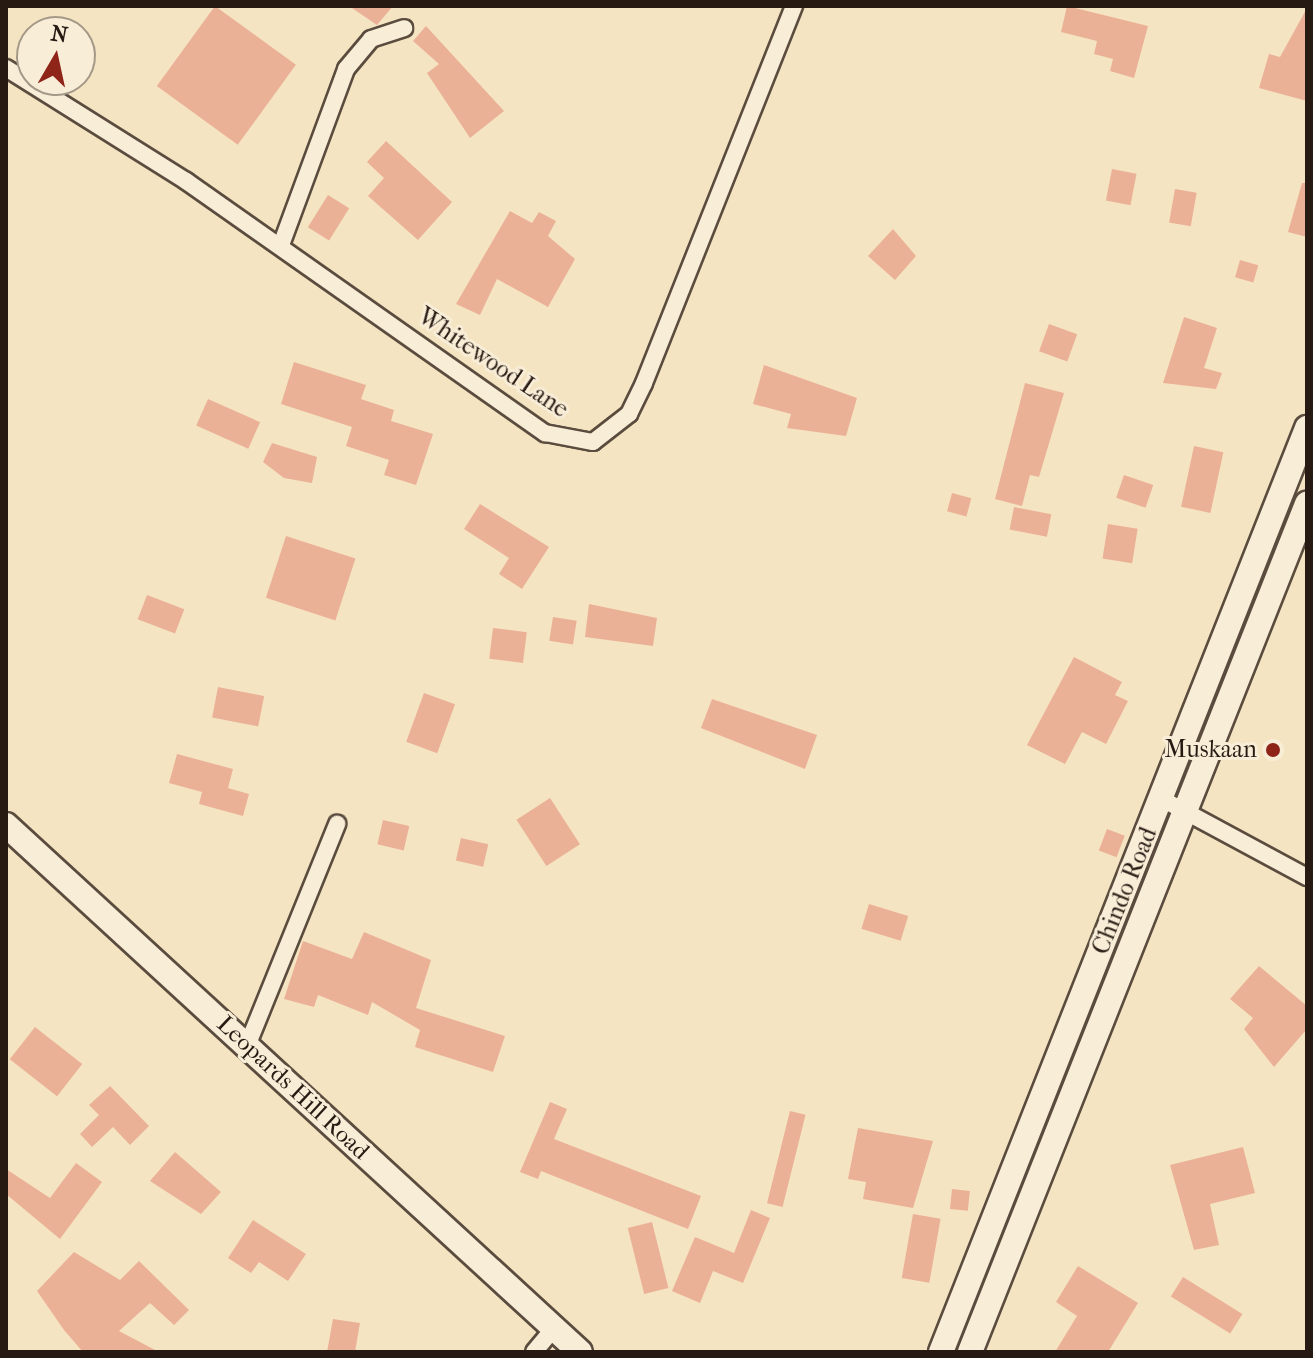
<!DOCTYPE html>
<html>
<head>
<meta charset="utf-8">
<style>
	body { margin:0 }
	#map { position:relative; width:1313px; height:1358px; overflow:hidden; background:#f5e4c1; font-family:"IM FELL French Canon",serif }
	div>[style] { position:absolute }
	.building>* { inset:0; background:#ebb197; transform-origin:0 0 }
	.roads { filter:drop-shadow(2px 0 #5a4c3e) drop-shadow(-2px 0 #5a4c3e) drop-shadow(0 2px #5a4c3e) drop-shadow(0 -2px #5a4c3e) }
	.minor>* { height:16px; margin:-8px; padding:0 8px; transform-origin:8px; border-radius:8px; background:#f8edd7 }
	.secondary>* { height:24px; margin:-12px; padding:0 12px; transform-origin:12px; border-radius:12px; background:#f8edd7 }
	.dots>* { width:22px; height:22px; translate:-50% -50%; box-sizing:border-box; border:4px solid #f8edd7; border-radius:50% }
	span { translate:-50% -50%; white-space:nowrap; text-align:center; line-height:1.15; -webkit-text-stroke:6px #f8edd7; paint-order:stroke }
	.street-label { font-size:24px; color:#271a13 }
	.poi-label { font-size:24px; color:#271a13 }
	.right { translate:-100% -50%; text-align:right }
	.frame { position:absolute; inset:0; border:8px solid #271a13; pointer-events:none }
	.north { position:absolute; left:16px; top:16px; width:80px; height:80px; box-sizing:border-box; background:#f8edd7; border:2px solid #a49989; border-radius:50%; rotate:9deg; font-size:22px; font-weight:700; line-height:32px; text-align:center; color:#271a13 }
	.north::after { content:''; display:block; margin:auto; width:28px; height:36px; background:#8f2418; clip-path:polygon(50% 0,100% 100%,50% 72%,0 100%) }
</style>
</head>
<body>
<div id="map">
	<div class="building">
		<i style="left:215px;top:6px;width:100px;height:99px;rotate:36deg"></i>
		<i style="clip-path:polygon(349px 6px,393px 6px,377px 25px)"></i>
		<i style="clip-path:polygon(1067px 6px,1148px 26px,1134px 78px,1110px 71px,1113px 59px,1094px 54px,1097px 41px,1061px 32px)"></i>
		<i style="clip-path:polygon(1307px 8px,1307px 101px,1259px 88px,1269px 54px,1280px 57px)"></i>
		<i style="clip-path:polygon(426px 26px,504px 111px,470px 138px,427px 73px,439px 64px,413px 41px)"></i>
		<i style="clip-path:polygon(386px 141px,452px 202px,418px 240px,368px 196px,384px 178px,367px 162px)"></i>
		<i style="left:1112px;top:169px;width:25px;height:32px;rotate:11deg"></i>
		<i style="clip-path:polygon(1302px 183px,1307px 183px,1307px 237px,1288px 232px)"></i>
		<i style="left:1175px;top:189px;width:22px;height:34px;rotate:10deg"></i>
		<i style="left:328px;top:195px;width:25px;height:38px;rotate:32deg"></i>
		<i style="clip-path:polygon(510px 211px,532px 223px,539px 212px,556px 221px,548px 236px,575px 259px,548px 307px,497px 279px,480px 315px,456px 304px)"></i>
		<i style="clip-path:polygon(893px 229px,916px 256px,895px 280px,868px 256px)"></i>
		<i style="left:1240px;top:260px;width:19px;height:18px;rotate:16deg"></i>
		<i style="clip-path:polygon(1184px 317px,1217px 328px,1204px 368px,1222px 373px,1216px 389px,1163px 383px)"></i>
		<i style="left:1049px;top:324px;width:30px;height:29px;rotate:20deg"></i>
		<i style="clip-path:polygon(294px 362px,366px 385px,361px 399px,394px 410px,391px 421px,433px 434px,416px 485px,384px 475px,389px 460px,346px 446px,352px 427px,281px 404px)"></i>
		<i style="clip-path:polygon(764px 365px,857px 398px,846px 436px,787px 428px,791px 414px,753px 404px)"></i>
		<i style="clip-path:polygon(1025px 383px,1064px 393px,1039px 477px,1030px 475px,1022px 506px,995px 499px)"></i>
		<i style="left:208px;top:399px;width:57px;height:29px;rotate:24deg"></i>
		<i style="clip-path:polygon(272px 443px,317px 457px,312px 483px,284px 478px,263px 462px)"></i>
		<i style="left:1194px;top:446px;width:30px;height:62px;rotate:12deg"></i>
		<i style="left:1124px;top:475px;width:31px;height:24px;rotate:19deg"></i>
		<i style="left:952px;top:493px;width:20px;height:19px;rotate:15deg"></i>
		<i style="clip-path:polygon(480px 504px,549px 547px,522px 589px,499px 574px,509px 558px,464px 529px)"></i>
		<i style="left:1014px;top:507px;width:38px;height:23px;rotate:11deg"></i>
		<i style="left:1108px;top:524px;width:30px;height:35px;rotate:9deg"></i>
		<i style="left:286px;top:536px;width:73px;height:65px;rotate:18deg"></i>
		<i style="left:147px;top:595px;width:40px;height:26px;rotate:21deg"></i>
		<i style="clip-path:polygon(589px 604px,657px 618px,653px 646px,585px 637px)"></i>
		<i style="left:553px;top:617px;width:24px;height:24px;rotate:9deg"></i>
		<i style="left:493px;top:628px;width:34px;height:31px;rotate:7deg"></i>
		<i style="clip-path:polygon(1074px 657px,1122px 682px,1115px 695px,1128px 701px,1106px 744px,1082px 732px,1065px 764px,1027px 745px)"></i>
		<i style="left:218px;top:687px;width:47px;height:31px;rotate:11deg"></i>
		<i style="left:424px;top:693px;width:33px;height:52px;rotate:20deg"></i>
		<i style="clip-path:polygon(712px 699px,817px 735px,805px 769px,701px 728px)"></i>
		<i style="clip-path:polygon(177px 754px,233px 769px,228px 788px,249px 794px,243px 816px,199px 804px,202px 792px,169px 783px)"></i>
		<i style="left:550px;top:798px;width:55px;height:40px;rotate:57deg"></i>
		<i style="left:383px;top:820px;width:27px;height:25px;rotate:13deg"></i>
		<i style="left:1107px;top:829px;width:19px;height:23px;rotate:21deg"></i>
		<i style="left:461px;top:838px;width:28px;height:23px;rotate:13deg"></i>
		<i style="left:869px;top:904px;width:41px;height:26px;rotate:17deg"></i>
		<i style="clip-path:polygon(364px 932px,431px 960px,416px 1008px,505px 1036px,493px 1072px,415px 1047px,420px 1030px,372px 1002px,368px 1015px,318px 995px,314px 1007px,284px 999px,303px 941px,352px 959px)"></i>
		<i style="clip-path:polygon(1259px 966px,1307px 1006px,1307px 1029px,1274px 1067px,1244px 1029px,1253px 1018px,1230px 999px)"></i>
		<i style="left:35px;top:1027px;width:60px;height:41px;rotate:38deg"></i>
		<i style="clip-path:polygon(110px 1086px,149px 1126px,130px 1145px,113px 1127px,92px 1147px,80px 1134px,99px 1115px,89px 1105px)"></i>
		<i style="clip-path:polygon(550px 1102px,567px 1109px,554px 1139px,701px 1196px,688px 1229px,541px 1171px,538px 1179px,520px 1172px)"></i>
		<i style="left:790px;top:1111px;width:16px;height:95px;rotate:14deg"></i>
		<i style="clip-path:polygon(858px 1128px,933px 1141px,913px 1208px,863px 1199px,866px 1182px,848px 1179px)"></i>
		<i style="clip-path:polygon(1243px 1147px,1255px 1193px,1210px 1204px,1219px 1245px,1194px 1250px,1170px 1165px)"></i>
		<i style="clip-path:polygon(175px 1152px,221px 1192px,201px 1214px,150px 1181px)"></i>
		<i style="clip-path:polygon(76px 1163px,102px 1182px,60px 1239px,6px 1194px,6px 1169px,50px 1198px)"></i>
		<i style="left:952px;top:1189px;width:18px;height:20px;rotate:6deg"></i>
		<i style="clip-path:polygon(751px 1210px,770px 1218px,743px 1283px,713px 1271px,700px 1303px,672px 1291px,695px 1237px,734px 1253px)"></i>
		<i style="left:913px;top:1214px;width:28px;height:65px;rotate:10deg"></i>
		<i style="clip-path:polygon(253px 1220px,306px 1254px,288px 1281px,259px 1262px,251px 1273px,228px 1258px)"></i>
		<i style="left:652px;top:1222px;width:68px;height:25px;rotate:76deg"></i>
		<i style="clip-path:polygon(74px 1252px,120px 1280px,139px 1261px,189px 1310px,174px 1325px,150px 1303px,119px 1331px,159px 1352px,83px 1352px,64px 1330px,37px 1291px)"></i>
		<i style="clip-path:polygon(1078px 1266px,1138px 1303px,1108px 1352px,1055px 1352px,1077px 1316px,1056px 1302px)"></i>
		<i style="left:1183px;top:1277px;width:70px;height:23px;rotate:32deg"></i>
		<i style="clip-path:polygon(333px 1319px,360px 1323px,355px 1352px,327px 1352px)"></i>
	</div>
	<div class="roads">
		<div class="minor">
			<i style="left:6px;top:68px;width:213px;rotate:32.1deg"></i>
			<i style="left:186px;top:181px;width:439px;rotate:35.1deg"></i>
			<i style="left:545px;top:433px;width:49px;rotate:10.6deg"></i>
			<i style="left:593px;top:442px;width:46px;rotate:-37.9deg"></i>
			<i style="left:629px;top:414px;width:34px;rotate:-64deg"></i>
			<i style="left:644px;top:383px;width:406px;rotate:-68.3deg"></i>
			<i style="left:281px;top:245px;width:188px;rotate:-69.7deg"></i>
			<i style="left:346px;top:69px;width:39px;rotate:-50deg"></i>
			<i style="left:371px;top:39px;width:35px;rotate:-18deg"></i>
			<i style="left:1162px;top:799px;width:165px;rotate:28.3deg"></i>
			<i style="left:247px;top:1046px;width:240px;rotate:-67.9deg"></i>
			<i style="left:534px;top:1352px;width:31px;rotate:-50deg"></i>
		</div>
		<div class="secondary">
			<i style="left:6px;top:825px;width:779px;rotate:42.56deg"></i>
			<i style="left:941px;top:1352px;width:994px;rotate:-68.39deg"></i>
			<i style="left:970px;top:1352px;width:913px;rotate:-68.33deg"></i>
		</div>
	</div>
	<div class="dots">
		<i style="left:1273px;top:750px;background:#8f2418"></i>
	</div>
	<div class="street-label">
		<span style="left:493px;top:363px;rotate:34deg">Whitewood Lane</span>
		<span style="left:1125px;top:891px;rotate:-68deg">Chindo Road</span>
		<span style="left:293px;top:1088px;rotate:43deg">Leopards Hill Road</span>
	</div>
	<div class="poi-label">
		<span class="right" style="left:1257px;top:750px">Muskaan</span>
	</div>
	<div class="frame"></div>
	<div class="north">N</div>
</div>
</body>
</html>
